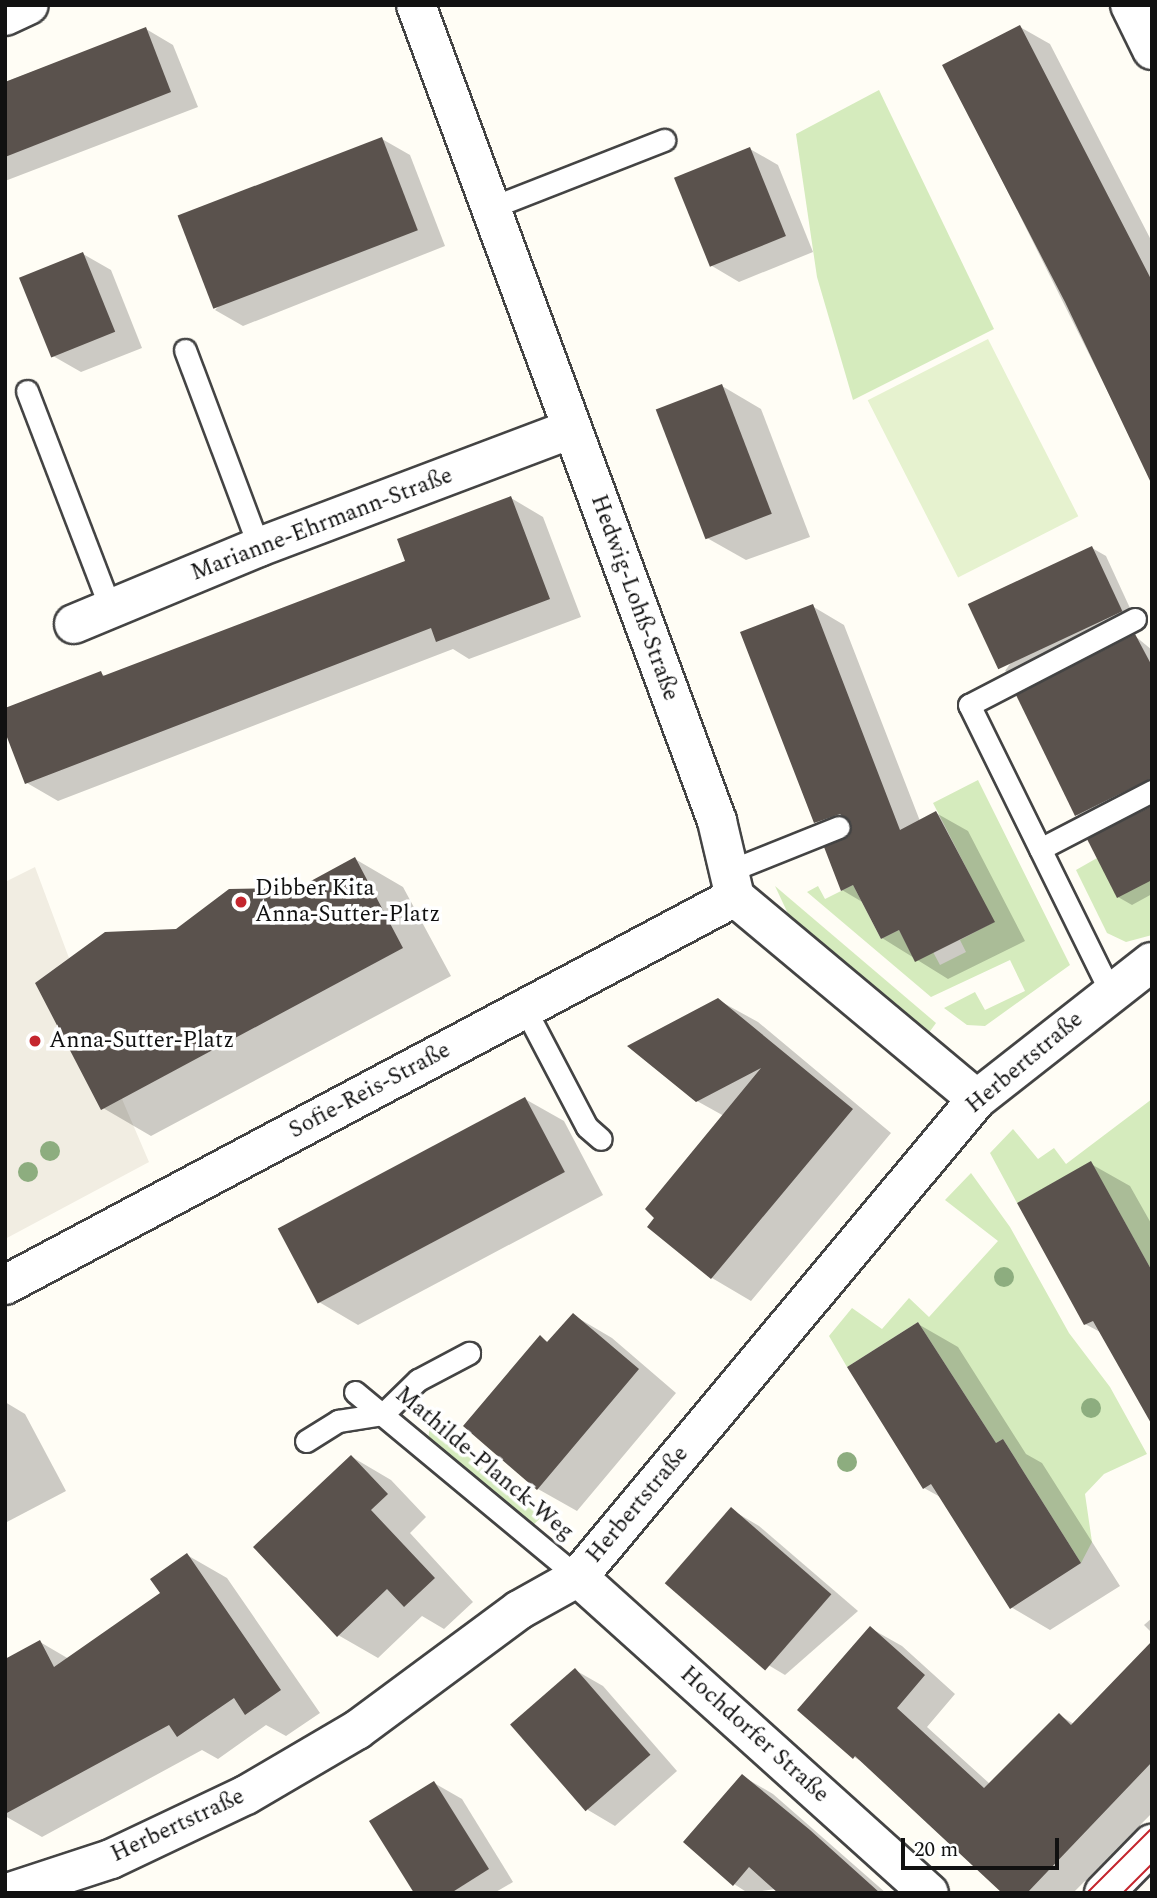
<!DOCTYPE html>
<html>
<head>
<meta charset="utf-8">
<style>
	body { margin:0 }
	#map { position:relative; width:1157px; height:1898px; overflow:hidden; background:#fffdf5; font-family:Spectral,serif }
	div>[style] { position:absolute }
	.green>* { inset:0; background:#d5ebbd }
	.pitch>* { inset:0; background:#e6f2cf; transform-origin:0 0 }
	.plaza>* { inset:0; background:#f1ede2 }
	.shadow>* { inset:0; background:#0003 }
	.building>* { inset:0; background:#5a524d; transform-origin:0 0 }
	.roads { filter:drop-shadow(2px 0 #444) drop-shadow(-2px 0 #444) drop-shadow(0 2px #444) drop-shadow(0 -2px #444) }
	.service>* { height:21px; margin:-10.5px; padding:0 10.5px; transform-origin:10.5px; border-radius:10.5px; background:#fff }
	.minor>* { height:38px; margin:-19px; padding:0 19px; transform-origin:19px; border-radius:19px; background:#fff }
	.tertiary>* { height:38px; margin:-19px; padding:0 19px; transform-origin:19px; border-radius:19px; background:#fff }
	.tram>* { height:2px; margin:-1px; padding:0 1px; transform-origin:1px; border-radius:1px; background:#c4262e }
	.trees>* { width:20px; height:20px; margin:-10px; border-radius:50%; background:#8dad7f }
	.dots>* { width:19px; height:19px; translate:-50% -50%; box-sizing:border-box; border:4px solid #fff; border-radius:50% }
	span { translate:-50% -50%; white-space:nowrap; text-align:center; line-height:1.15; -webkit-text-stroke:7px #fff; paint-order:stroke }
	.street-label { font-size:23px; color:#111 }
	.poi-label { font-size:23px; color:#111 }
	.left { translate:0 -50%; text-align:left }
	.frame { position:absolute; inset:0; border:7px solid #111; pointer-events:none }
	.scale { position:absolute; left:901px; top:1838px; width:158px; height:32px; box-sizing:border-box; border:4px solid #111; border-top:0; padding-left:9px; font-size:21px; line-height:24px; white-space:nowrap; color:#111; -webkit-text-stroke:5px #fff; paint-order:stroke }
</style>
</head>
<body>
<div id="map">
	<div class="green">
		<i style="clip-path:polygon(879px 90px,994px 329px,853px 400px,817px 277px,796px 134px)"></i>
		<i style="clip-path:polygon(978px 780px,1070px 965px,985px 1026px,967px 1025px,944px 1008px,975px 992px,985px 1010px,1025px 991px,1010px 960px,931px 997px,807px 892px,818px 886px,825px 899px,853px 885px,881px 939px,899px 930px,915px 961px,933px 952px,940px 965px,966px 952px,960px 940px,994px 922px,933px 803px)"></i>
		<i style="clip-path:polygon(1097px 858px,1152px 880px,1152px 935px,1126px 942px,1107px 933px,1076px 870px)"></i>
		<i style="clip-path:polygon(775px 886px,936px 1023px,928px 1034px,790px 918px)"></i>
		<i style="clip-path:polygon(1152px 1099px,1152px 1271px,1091px 1162px,1017px 1203px,990px 1153px,1013px 1129px,1038px 1159px,1054px 1148px,1066px 1164px)"></i>
		<i style="clip-path:polygon(971px 1173px,1010px 1227px,1069px 1333px,1110px 1387px,1147px 1454px,1104px 1474px,1085px 1494px,1092px 1542px,1081px 1563px,1003px 1439px,996px 1443px,918px 1322px,847px 1367px,829px 1336px,852px 1308px,882px 1329px,909px 1298px,929px 1317px,998px 1241px,945px 1200px)"></i>
		<i style="clip-path:polygon(430px 1425px,522px 1500px,537px 1507px,554px 1505px,530px 1528px,428px 1440px)"></i>
	</div>
	<div class="pitch">
		<i style="left:988px;top:339px;width:199px;height:135px;rotate:63deg"></i>
	</div>
	<div class="plaza">
		<i style="clip-path:polygon(35px 867px,69px 958px,35px 983px,102px 1109px,122px 1099px,149px 1162px,5px 1239px,5px 882px)"></i>
	</div>
	<div class="shadow">
		<i style="clip-path:polygon(1020px 27px,1050px 44px,1152px 242px,1152px 463px,1131px 438px,945px 66px)"></i>
		<i style="clip-path:polygon(146px 29px,173px 45px,198px 107px,5px 181px,5px 82px)"></i>
		<i style="clip-path:polygon(382px 139px,410px 155px,445px 246px,243px 326px,215px 310px)"></i>
		<i style="clip-path:polygon(750px 149px,778px 165px,813px 252px,739px 282px,712px 266px)"></i>
		<i style="clip-path:polygon(83px 254px,111px 270px,142px 348px,81px 372px,53px 356px)"></i>
		<i style="clip-path:polygon(722px 386px,761px 409px,810px 537px,746px 560px,707px 538px)"></i>
		<i style="clip-path:polygon(511px 498px,543px 517px,581px 617px,469px 659px,453px 649px,58px 801px,27px 783px,101px 673px,106px 677px,408px 562px)"></i>
		<i style="clip-path:polygon(1092px 548px,1106px 556px,1135px 619px,1019px 679px,1005px 671px)"></i>
		<i style="clip-path:polygon(812px 606px,844px 625px,920px 821px,936px 813px,968px 831px,1025px 941px,948px 979px,882px 938px,864px 903px,842px 890px,846px 839px,816px 822px)"></i>
		<i style="clip-path:polygon(1135px 636px,1152px 650px,1152px 791px,1091px 823px,1077px 815px)"></i>
		<i style="clip-path:polygon(1152px 808px,1152px 894px,1132px 905px,1118px 897px)"></i>
		<i style="clip-path:polygon(355px 859px,403px 887px,451px 976px,151px 1136px,103px 1108px,176px 931px,299px 890px)"></i>
		<i style="clip-path:polygon(718px 1000px,758px 1022px,891px 1133px,751px 1301px,712px 1278px,650px 1226px,724px 1116px,697px 1101px)"></i>
		<i style="clip-path:polygon(525px 1099px,564px 1121px,603px 1195px,358px 1325px,319px 1302px,280px 1229px)"></i>
		<i style="clip-path:polygon(1091px 1164px,1130px 1186px,1152px 1225px,1152px 1423px,1102px 1333px,1085px 1324px)"></i>
		<i style="clip-path:polygon(573px 1315px,612px 1338px,676px 1393px,577px 1511px,538px 1489px,540px 1337px,549px 1343px)"></i>
		<i style="clip-path:polygon(918px 1324px,958px 1347px,1026px 1454px,1042px 1463px,1120px 1586px,1050px 1630px,1011px 1607px,942px 1498px,924px 1488px)"></i>
		<i style="clip-path:polygon(5px 1402px,25px 1414px,66px 1491px,5px 1523px)"></i>
		<i style="clip-path:polygon(352px 1457px,391px 1480px,426px 1517px,410px 1533px,473px 1602px,444px 1629px,422px 1616px,378px 1658px,338px 1635px)"></i>
		<i style="clip-path:polygon(732px 1510px,759px 1526px,858px 1611px,785px 1675px,758px 1659px)"></i>
		<i style="clip-path:polygon(187px 1555px,227px 1578px,320px 1713px,286px 1736px,266px 1725px,218px 1759px,202px 1750px,42px 1837px,5px 1816px,5px 1661px,40px 1642px,69px 1659px,162px 1594px)"></i>
		<i style="clip-path:polygon(1152px 1618px,1152px 1633px,1144px 1625px)"></i>
		<i style="clip-path:polygon(870px 1628px,902px 1646px,955px 1694px,927px 1727px,990px 1784px,1059px 1715px,1074px 1724px,1152px 1644px,1152px 1813px,1073px 1893px,1004px 1893px,869px 1766px,854px 1757px)"></i>
		<i style="clip-path:polygon(575px 1670px,603px 1686px,677px 1771px,615px 1826px,588px 1810px)"></i>
		<i style="clip-path:polygon(742px 1776px,773px 1794px,886px 1893px,781px 1893px,776px 1889px,748px 1893px,734px 1884px)"></i>
		<i style="clip-path:polygon(434px 1783px,462px 1799px,513px 1882px,494px 1893px,416px 1893px)"></i>
	</div>
	<div class="building">
		<i style="clip-path:polygon(1020px 25px,1152px 281px,1152px 485px,1065px 302px,942px 65px)"></i>
		<i style="clip-path:polygon(146px 27px,171px 92px,5px 157px,5px 82px)"></i>
		<i style="left:382px;top:137px;width:100px;height:219px;rotate:69deg"></i>
		<i style="left:750px;top:147px;width:96px;height:82px;rotate:68deg"></i>
		<i style="left:83px;top:252px;width:86px;height:69px;rotate:68deg"></i>
		<i style="left:722px;top:384px;width:139px;height:71px;rotate:69deg"></i>
		<i style="clip-path:polygon(511px 496px,550px 599px,436px 642px,431px 628px,25px 784px,5px 732px,5px 708px,101px 671px,103px 676px,405px 561px,397px 539px)"></i>
		<i style="left:1092px;top:546px;width:72px;height:137px;rotate:65deg"></i>
		<i style="clip-path:polygon(813px 604px,900px 830px,936px 811px,995px 922px,915px 962px,899px 930px,881px 939px,853px 885px,841px 891px,824px 847px,849px 836px,851px 823px,840px 814px,814px 823px,740px 632px)"></i>
		<i style="clip-path:polygon(1135px 634px,1152px 666px,1152px 778px,1075px 816px,1016px 695px)"></i>
		<i style="clip-path:polygon(1152px 806px,1152px 880px,1117px 898px,1087px 839px)"></i>
		<i style="clip-path:polygon(355px 857px,403px 948px,101px 1110px,35px 983px,105px 932px,176px 929px,229px 889px,298px 888px)"></i>
		<i style="clip-path:polygon(718px 998px,853px 1109px,711px 1279px,647px 1227px,654px 1218px,645px 1209px,761px 1068px,696px 1102px,627px 1046px)"></i>
		<i style="left:525px;top:1097px;width:85px;height:280px;rotate:62deg"></i>
		<i style="clip-path:polygon(1091px 1161px,1152px 1271px,1152px 1425px,1093px 1321px,1084px 1325px,1017px 1203px)"></i>
		<i style="clip-path:polygon(573px 1313px,639px 1369px,537px 1490px,463px 1426px,540px 1335px,547px 1342px)"></i>
		<i style="clip-path:polygon(918px 1322px,996px 1443px,1003px 1439px,1081px 1563px,1010px 1609px,931px 1484px,923px 1489px,847px 1367px)"></i>
		<i style="clip-path:polygon(351px 1455px,388px 1494px,371px 1510px,435px 1578px,404px 1607px,387px 1589px,337px 1637px,253px 1547px)"></i>
		<i style="left:731px;top:1507px;width:133px;height:101px;rotate:41deg"></i>
		<i style="clip-path:polygon(187px 1553px,281px 1690px,245px 1715px,234px 1698px,177px 1737px,169px 1725px,5px 1814px,5px 1659px,40px 1640px,54px 1667px,160px 1593px,150px 1579px)"></i>
		<i style="clip-path:polygon(870px 1626px,925px 1675px,897px 1708px,984px 1788px,1059px 1713px,1071px 1725px,1152px 1641px,1152px 1762px,1027px 1893px,1002px 1893px,855px 1756px,853px 1759px,797px 1710px)"></i>
		<i style="left:575px;top:1668px;width:115px;height:86px;rotate:49deg"></i>
		<i style="clip-path:polygon(742px 1774px,810px 1830px,880px 1893px,778px 1893px,749px 1867px,733px 1886px,683px 1842px)"></i>
		<i style="clip-path:polygon(434px 1781px,489px 1869px,451px 1893px,414px 1893px,369px 1821px)"></i>
	</div>
	<div class="roads">
		<div class="service">
			<i style="left:493px;top:207px;width:184px;rotate:-21.4deg"></i>
			<i style="left:185px;top:350px;width:210px;rotate:69.4deg"></i>
			<i style="left:27px;top:391px;width:235px;rotate:69deg"></i>
			<i style="left:1040px;top:849px;width:126px;rotate:-27.4deg"></i>
			<i style="left:729px;top:871px;width:118px;rotate:-21.8deg"></i>
			<i style="left:1110px;top:991px;width:319px;rotate:-116.2deg"></i>
			<i style="left:969px;top:705px;width:187px;rotate:-27.4deg"></i>
			<i style="left:525px;top:1009px;width:133px;rotate:62.3deg"></i>
			<i style="left:587px;top:1127px;width:18px;rotate:41deg"></i>
			<i style="left:355px;top:1392px;width:290px;rotate:39.7deg"></i>
			<i style="left:306px;top:1441px;width:38px;rotate:-32deg"></i>
			<i style="left:338px;top:1421px;width:46px;rotate:-8.8deg"></i>
			<i style="left:383px;top:1414px;width:49px;rotate:-44.2deg"></i>
			<i style="left:418px;top:1380px;width:58px;rotate:-27.9deg"></i>
		</div>
		<div class="minor">
			<i style="left:416px;top:5px;width:870px;rotate:69.75deg"></i>
			<i style="left:717px;top:821px;width:78px;rotate:76.7deg"></i>
			<i style="left:735px;top:897px;width:315px;rotate:39.9deg"></i>
			<i style="left:1130px;top:5px;width:50px;rotate:63.9deg"></i>
			<i style="left:5px;top:16px;width:26px;rotate:-25deg"></i>
			<i style="left:74px;top:624px;width:200px;rotate:-22.6deg"></i>
			<i style="left:259px;top:547px;width:334px;rotate:-20.7deg"></i>
			<i style="left:5px;top:1285px;width:827px;rotate:-27.99deg"></i>
			<i style="left:578px;top:1577px;width:472px;rotate:42deg"></i>
			<i style="left:7px;top:1893px;width:109px;rotate:-18.1deg"></i>
			<i style="left:111px;top:1859px;width:149px;rotate:-25.4deg"></i>
			<i style="left:246px;top:1795px;width:129px;rotate:-30.4deg"></i>
			<i style="left:357px;top:1730px;width:202px;rotate:-36.5deg"></i>
			<i style="left:519px;top:1610px;width:68px;rotate:-29.2deg"></i>
			<i style="left:578px;top:1577px;width:623px;rotate:-50.15deg"></i>
			<i style="left:977px;top:1099px;width:222px;rotate:-38.1deg"></i>
		</div>
		<div class="tertiary">
			<i style="left:1104px;top:1893px;width:69px;rotate:-45.6deg"></i>
		</div>
	</div>
	<div class="tram">
		<i style="left:1087px;top:1893px;width:92px;rotate:-45deg"></i>
		<i style="left:1123px;top:1893px;width:41px;rotate:-45deg"></i>
	</div>
	<div class="trees">
		<i style="left:50px;top:1151px"></i>
		<i style="left:28px;top:1172px"></i>
		<i style="left:1004px;top:1277px"></i>
		<i style="left:1091px;top:1408px"></i>
		<i style="left:847px;top:1462px"></i>
	</div>
	<div class="dots">
		<i style="left:241px;top:902px;background:#c4262e"></i>
		<i style="left:35px;top:1041px;background:#c4262e"></i>
	</div>
	<div class="street-label">
		<span style="left:322px;top:525px;rotate:-21deg">Marianne-Ehrmann-Straße</span>
		<span style="left:634px;top:598px;rotate:70deg">Hedwig-Lohß-Straße</span>
		<span style="left:1025px;top:1063px;rotate:-40deg">Herbertstraße</span>
		<span style="left:370px;top:1091px;rotate:-28deg">Sofie-Reis-Straße</span>
		<span style="left:484px;top:1464px;rotate:40deg">Mathilde-Planck-Weg</span>
		<span style="left:638px;top:1505px;rotate:-50deg">Herbertstraße</span>
		<span style="left:754px;top:1735px;rotate:42deg">Hochdorfer Straße</span>
		<span style="left:178px;top:1826px;rotate:-25deg">Herbertstraße</span>
	</div>
	<div class="poi-label">
		<span class="left" style="left:255px;top:902px">Dibber Kita<br>Anna-Sutter-Platz</span>
		<span class="left" style="left:49px;top:1041px">Anna-Sutter-Platz</span>
	</div>
	<div class="frame"></div>
	<div class="scale">20 m</div>
</div>
</body>
</html>
